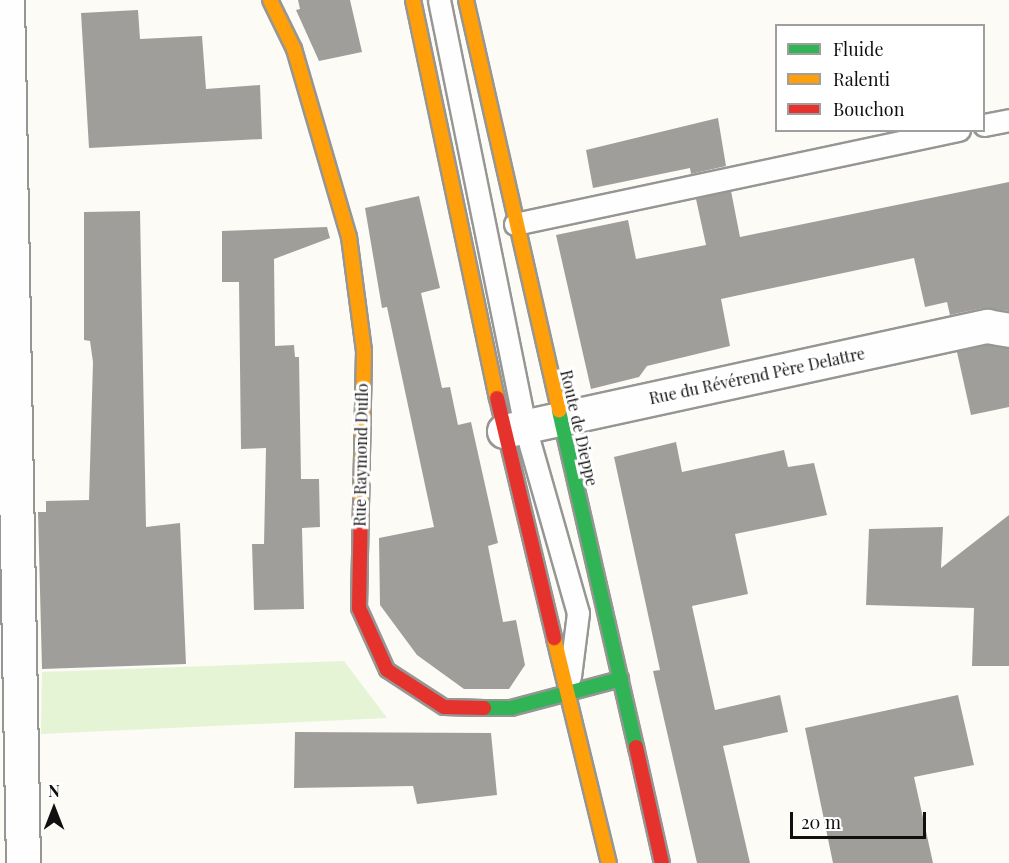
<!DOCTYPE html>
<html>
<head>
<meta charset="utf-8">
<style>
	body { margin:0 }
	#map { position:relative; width:1009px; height:863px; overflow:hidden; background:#fcfbf6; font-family:"Playfair Display",serif }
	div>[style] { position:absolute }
	.green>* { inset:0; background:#e5f4d4 }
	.building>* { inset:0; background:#a09e9b }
	.roads { filter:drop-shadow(2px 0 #969694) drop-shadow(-2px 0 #969694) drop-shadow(0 2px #969694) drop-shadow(0 -2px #969694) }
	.lane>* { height:21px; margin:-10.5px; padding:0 10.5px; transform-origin:10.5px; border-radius:10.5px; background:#fffefe }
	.street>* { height:33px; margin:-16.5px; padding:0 16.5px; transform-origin:16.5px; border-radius:16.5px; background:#fffefe }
	.fast>* { height:14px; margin:-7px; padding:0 7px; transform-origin:7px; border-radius:7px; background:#30b455 }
	.slow>* { height:14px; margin:-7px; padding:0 7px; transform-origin:7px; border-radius:7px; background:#ff9f0a }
	.jam>* { height:14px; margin:-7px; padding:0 7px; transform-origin:7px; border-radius:7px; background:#e5322d }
	span { translate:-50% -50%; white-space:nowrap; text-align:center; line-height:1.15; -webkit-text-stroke:6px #fff; paint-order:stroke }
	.street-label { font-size:16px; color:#101010 }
	.legend { position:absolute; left:775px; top:24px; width:210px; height:108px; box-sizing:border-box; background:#fff; border:2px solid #9f9f9f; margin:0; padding:8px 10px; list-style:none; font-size:18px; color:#101010 }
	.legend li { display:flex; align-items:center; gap:12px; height:30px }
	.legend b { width:30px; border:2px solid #9f9f9f }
	.north { position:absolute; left:24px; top:779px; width:60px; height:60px; -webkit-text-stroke:4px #fff; paint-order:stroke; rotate:0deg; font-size:16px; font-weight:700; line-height:24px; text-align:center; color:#101010 }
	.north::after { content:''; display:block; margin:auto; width:21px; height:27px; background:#101010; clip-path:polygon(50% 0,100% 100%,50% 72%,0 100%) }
	.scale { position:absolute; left:790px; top:812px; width:136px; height:27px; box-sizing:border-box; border:3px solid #101010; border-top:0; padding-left:8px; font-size:18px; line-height:21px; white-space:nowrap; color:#101010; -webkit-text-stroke:4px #fff; paint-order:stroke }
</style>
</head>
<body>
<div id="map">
	<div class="green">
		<i style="clip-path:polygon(344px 661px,387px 718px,41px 734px,42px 672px)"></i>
	</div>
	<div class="building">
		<i style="clip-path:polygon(298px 0,350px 0,362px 52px,319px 61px,296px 10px,300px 9px)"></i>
		<i style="clip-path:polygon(138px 10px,140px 39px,202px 36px,206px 89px,260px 85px,262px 139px,89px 148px,81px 13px)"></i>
		<i style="clip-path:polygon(718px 118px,726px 166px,691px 174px,690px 168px,593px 188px,586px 150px)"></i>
		<i style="clip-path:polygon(1009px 182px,1009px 311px,983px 308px,950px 315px,947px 302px,925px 307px,914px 258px,721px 299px,730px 346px,647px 366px,639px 377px,591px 389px,556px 235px,628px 220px,636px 259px,706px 245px,696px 199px,731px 191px,740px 237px)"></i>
		<i style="clip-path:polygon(419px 196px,440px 288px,421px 293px,442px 388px,450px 387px,458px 425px,471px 422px,498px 543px,488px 546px,503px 622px,516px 620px,525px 665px,509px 689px,464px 689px,417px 655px,380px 605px,379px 538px,434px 527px,387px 307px,382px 308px,365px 208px)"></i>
		<i style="clip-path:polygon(140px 211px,146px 527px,180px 523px,186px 664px,42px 669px,38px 512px,46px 512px,46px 501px,89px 500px,93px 362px,90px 341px,84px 340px,84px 212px)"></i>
		<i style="clip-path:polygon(327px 227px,330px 238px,274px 259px,275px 346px,294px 345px,295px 357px,299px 357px,301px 479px,319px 479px,320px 527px,302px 528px,304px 609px,254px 610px,252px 544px,264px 544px,266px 448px,241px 449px,239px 282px,222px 282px,222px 231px)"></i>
		<i style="clip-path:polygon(987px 345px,1009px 348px,1009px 407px,971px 415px,957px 352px)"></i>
		<i style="clip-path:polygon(676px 442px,682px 472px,784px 450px,788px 467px,814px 463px,827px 515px,735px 534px,748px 594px,692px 606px,715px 710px,780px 695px,788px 732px,723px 746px,750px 863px,697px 863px,653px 671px,660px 670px,614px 457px)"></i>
		<i style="clip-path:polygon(1009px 515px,1009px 666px,972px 666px,974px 608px,866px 605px,869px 529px,943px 527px,941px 568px)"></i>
		<i style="clip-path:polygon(958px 695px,974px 765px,914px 777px,933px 863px,833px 863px,805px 728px)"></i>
		<i style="clip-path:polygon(295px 732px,491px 733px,497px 795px,417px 804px,413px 786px,294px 788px)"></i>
	</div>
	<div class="roads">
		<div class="lane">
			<i style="left:439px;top:0;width:436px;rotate:78.6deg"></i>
			<i style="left:525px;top:427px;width:193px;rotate:74.1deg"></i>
			<i style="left:578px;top:613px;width:64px;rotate:97.2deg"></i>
			<i style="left:984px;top:125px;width:25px;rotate:-11deg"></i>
			<i style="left:515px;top:224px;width:454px;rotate:-12deg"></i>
		</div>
		<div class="street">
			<i style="left:7px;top:0;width:863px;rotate:88.94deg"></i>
			<i style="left:504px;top:431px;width:494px;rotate:-12.3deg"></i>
			<i style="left:987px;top:326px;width:22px;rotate:10deg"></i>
		</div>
		<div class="fast">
			<i style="left:559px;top:411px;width:345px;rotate:77.1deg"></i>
			<i style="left:484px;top:708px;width:27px"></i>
			<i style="left:511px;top:708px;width:114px;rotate:-14.8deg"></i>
		</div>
		<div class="slow">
			<i style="left:270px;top:0;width:55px;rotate:63.9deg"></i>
			<i style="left:294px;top:49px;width:196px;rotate:73.7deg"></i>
			<i style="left:349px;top:237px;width:115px;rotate:82.5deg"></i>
			<i style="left:364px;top:351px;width:152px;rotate:91.1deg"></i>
			<i style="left:413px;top:0;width:407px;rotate:78.1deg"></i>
			<i style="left:466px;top:0;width:421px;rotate:77.2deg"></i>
			<i style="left:554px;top:638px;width:232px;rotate:76.3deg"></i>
		</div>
		<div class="jam">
			<i style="left:497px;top:398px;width:247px;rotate:76.6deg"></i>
			<i style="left:361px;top:503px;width:105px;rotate:91.1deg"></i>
			<i style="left:359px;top:608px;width:68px;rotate:65.7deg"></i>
			<i style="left:387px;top:670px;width:68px;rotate:33deg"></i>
			<i style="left:444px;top:707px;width:40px;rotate:1.4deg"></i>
			<i style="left:636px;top:747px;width:119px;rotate:77.4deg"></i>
		</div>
	</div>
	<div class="street-label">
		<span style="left:757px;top:376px;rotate:-12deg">Rue du Révérend Père Delattre</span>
		<span style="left:579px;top:428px;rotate:77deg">Route de Dieppe</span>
		<span style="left:361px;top:455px;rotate:-89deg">Rue Raymond Duflo</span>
	</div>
	<ul class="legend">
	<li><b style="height:8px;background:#30b455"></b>Fluide</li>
	<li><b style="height:8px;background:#ff9f0a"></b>Ralenti</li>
	<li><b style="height:8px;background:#e5322d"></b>Bouchon</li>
	</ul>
	<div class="north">N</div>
	<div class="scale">20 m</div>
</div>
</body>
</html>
